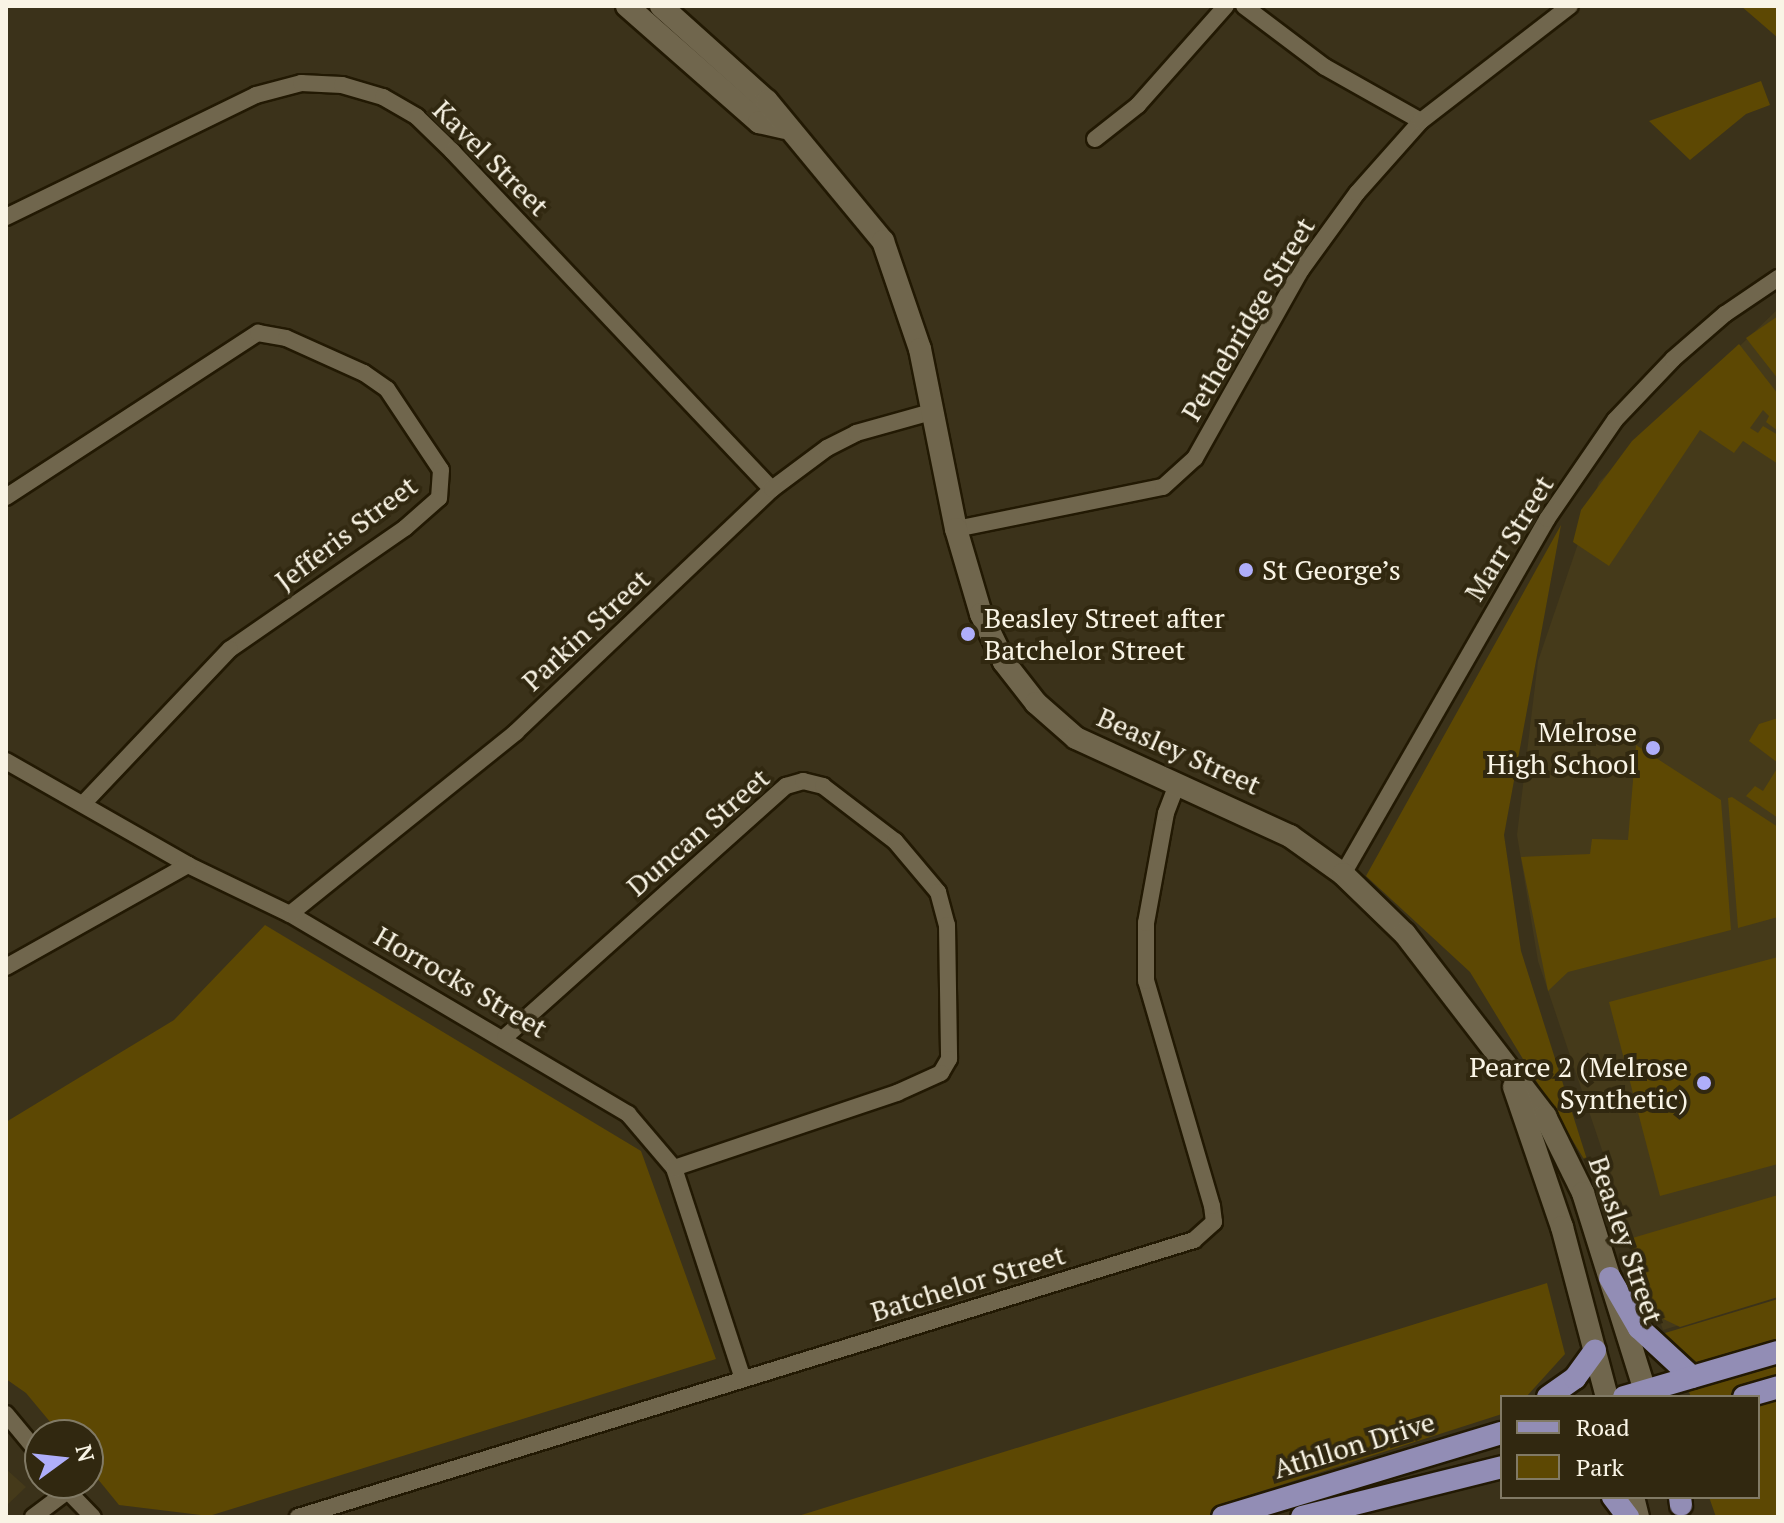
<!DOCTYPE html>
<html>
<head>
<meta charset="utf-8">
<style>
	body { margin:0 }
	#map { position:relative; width:1784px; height:1523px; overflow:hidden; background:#3b321a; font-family:"PT Serif",serif }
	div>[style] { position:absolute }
	.built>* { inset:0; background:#453a1a }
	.green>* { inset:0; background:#5d4803 }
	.roads { filter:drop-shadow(2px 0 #221903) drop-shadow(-2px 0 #221903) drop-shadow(0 2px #221903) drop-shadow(0 -2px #221903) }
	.minor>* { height:16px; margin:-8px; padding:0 8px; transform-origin:8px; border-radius:8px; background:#70664d }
	.secondary>* { height:22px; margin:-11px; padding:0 11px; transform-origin:11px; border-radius:11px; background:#70664d }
	.primary>* { height:22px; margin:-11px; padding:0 11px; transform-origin:11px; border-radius:11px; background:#928db5 }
	.dots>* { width:22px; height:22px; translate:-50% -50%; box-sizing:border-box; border:4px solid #312810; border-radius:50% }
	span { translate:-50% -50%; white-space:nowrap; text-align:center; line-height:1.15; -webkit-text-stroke:8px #312810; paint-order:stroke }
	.street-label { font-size:28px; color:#f9f4e5 }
	.poi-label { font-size:28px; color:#f9f4e5 }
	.left { translate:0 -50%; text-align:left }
	.right { translate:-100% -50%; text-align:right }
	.frame { position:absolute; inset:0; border:8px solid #f9f4e5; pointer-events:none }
	.legend { position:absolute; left:1500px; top:1395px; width:260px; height:104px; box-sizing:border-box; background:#312810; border:2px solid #817a65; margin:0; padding:10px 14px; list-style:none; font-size:24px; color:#f9f4e5 }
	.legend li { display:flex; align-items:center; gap:16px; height:40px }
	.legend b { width:40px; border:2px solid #817a65 }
	.north { position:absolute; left:24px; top:1419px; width:80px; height:80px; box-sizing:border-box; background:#312810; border:2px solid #817a65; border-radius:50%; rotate:75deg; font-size:22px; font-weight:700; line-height:32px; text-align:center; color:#f9f4e5 }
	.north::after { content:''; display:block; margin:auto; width:28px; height:36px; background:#afaefa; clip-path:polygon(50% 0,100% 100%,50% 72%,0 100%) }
</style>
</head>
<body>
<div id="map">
	<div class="built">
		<i style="clip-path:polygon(1778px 309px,1778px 1296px,1663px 1330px,1538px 961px,1517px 835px,1538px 661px,1599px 482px)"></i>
		<i style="clip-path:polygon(6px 1469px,26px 1487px,6px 1506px)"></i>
	</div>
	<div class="green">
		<i style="clip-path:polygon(1741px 6px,1778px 6px,1778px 38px)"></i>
		<i style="clip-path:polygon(1761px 81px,1770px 105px,1746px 114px,1690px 160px,1649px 121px)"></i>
		<i style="clip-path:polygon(1778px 316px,1778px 379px,1746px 338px)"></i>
		<i style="clip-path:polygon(1739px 344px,1778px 394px,1778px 431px,1766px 422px,1769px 416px,1763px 410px,1750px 428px,1758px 433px,1763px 426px,1778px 435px,1778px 464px,1743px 441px,1734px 453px,1700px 430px,1609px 566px,1573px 542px,1581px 510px,1632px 441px)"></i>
		<i style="clip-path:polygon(1561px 525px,1504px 835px,1521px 951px,1590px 1169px,1470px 972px,1366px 876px)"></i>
		<i style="clip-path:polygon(1778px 718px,1778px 763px,1749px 741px,1759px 724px)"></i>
		<i style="clip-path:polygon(1636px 745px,1721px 800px,1731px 930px,1568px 972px,1548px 991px,1521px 857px,1590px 854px,1592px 839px,1628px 840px)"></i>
		<i style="clip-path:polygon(1778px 767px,1778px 818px,1746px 796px,1755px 786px,1763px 791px)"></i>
		<i style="clip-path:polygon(1732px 797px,1778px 827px,1778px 917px,1738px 928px,1728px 798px)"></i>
		<i style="clip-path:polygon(265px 925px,641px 1151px,716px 1359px,209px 1516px,119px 1505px,88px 1467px,88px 1435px,61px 1435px,26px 1393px,6px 1379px,6px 1122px,174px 1020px)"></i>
		<i style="clip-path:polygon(1778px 957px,1778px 1164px,1660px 1196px,1609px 1002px)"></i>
		<i style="clip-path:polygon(1778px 1195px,1778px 1297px,1680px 1327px,1651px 1313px,1629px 1239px)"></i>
		<i style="clip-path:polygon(1547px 1283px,1565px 1354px,1526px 1397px,1502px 1397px,1502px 1414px,1237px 1499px,1242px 1517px,795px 1517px)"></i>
		<i style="clip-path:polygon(1778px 1299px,1778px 1517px,1716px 1517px,1709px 1497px,1758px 1497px,1758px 1397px,1691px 1397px,1665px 1333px)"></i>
	</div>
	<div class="roads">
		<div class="minor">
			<i style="left:1244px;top:6px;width:101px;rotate:37deg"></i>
			<i style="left:1325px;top:67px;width:110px;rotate:29.4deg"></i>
			<i style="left:1095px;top:139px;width:55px;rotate:-38.3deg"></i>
			<i style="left:1138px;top:105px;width:132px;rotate:-48.4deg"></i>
			<i style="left:6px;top:217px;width:278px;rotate:-26deg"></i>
			<i style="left:256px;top:95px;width:47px;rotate:-14.9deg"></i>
			<i style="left:301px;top:83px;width:41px;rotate:2.8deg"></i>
			<i style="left:342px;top:85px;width:43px;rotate:16.3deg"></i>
			<i style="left:383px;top:97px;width:39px;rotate:30deg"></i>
			<i style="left:417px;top:117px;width:50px;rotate:44.2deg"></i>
			<i style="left:453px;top:152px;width:464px;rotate:46.6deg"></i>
			<i style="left:6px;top:497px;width:301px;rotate:-33.1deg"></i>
			<i style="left:258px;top:333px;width:28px;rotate:10deg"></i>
			<i style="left:286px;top:338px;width:85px;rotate:24.2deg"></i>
			<i style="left:364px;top:373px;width:28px;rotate:35deg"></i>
			<i style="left:387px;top:389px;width:97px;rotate:56.3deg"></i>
			<i style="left:441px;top:470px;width:28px;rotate:94deg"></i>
			<i style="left:439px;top:498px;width:45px;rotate:138.6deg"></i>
			<i style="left:405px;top:528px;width:213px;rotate:145.3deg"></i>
			<i style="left:230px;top:649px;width:214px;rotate:133.5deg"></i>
			<i style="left:956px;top:529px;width:211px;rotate:-11.5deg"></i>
			<i style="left:1163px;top:487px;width:43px;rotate:-42.2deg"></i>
			<i style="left:1195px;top:458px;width:216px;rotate:-60.6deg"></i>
			<i style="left:1301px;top:270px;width:95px;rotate:-54deg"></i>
			<i style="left:1357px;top:193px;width:96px;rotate:-48.4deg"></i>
			<i style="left:1421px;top:121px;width:188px;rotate:-37.7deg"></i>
			<i style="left:6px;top:761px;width:210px;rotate:29.7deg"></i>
			<i style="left:188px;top:865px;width:113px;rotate:25.7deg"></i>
			<i style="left:290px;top:914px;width:393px;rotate:30.6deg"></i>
			<i style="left:628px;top:1114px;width:71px;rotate:49.6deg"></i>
			<i style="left:674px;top:1168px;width:222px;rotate:71.9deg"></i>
			<i style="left:1343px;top:874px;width:409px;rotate:-60.1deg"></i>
			<i style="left:1547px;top:519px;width:120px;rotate:-55.5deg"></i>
			<i style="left:1615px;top:420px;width:84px;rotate:-46.4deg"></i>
			<i style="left:1673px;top:359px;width:69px;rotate:-40.9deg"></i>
			<i style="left:1725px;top:314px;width:64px;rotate:-34.2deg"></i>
			<i style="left:290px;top:914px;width:290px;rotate:-38.8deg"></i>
			<i style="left:516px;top:732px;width:353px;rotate:-43.5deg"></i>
			<i style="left:772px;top:489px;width:69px;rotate:-36.7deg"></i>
			<i style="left:827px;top:448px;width:33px;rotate:-27deg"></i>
			<i style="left:856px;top:433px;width:78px;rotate:-15.6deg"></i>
			<i style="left:6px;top:967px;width:209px;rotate:-29.3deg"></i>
			<i style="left:505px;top:1037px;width:377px;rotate:-41.8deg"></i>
			<i style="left:786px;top:786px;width:18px;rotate:-16deg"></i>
			<i style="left:803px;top:781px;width:21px;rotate:14deg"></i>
			<i style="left:823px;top:786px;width:91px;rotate:37.4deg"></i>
			<i style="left:895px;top:841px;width:67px;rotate:49.9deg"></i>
			<i style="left:938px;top:892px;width:34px;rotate:75deg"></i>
			<i style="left:947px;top:925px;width:134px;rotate:89.1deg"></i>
			<i style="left:949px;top:1059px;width:16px;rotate:120deg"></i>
			<i style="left:941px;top:1073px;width:48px;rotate:155.6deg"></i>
			<i style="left:897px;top:1093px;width:235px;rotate:161.4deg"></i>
			<i style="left:6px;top:1414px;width:53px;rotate:50.3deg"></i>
			<i style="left:60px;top:1483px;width:47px;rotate:45.9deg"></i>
			<i style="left:33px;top:1517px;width:41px;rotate:-37.1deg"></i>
			<i style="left:298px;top:1517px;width:938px;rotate:-17.18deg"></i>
			<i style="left:1194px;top:1240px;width:27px;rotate:-42deg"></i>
			<i style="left:1214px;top:1222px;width:16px;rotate:-97deg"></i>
			<i style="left:1212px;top:1206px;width:234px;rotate:-106.3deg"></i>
			<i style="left:1146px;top:981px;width:58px;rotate:-90deg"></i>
			<i style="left:1146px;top:923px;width:112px;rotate:-79.7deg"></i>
			<i style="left:1166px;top:813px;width:33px;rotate:-69deg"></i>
		</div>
		<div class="secondary">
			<i style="left:627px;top:6px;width:176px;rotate:41.3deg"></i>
			<i style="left:759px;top:122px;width:26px;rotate:13deg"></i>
			<i style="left:661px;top:6px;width:142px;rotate:41.9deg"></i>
			<i style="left:767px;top:101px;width:182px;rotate:50.4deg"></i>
			<i style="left:883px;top:241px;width:114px;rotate:71.1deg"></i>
			<i style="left:920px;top:349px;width:184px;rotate:78.7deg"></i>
			<i style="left:956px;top:529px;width:89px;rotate:73.6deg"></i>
			<i style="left:981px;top:614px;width:53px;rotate:64.4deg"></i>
			<i style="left:1004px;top:662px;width:52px;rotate:52deg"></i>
			<i style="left:1036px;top:703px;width:53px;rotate:41.2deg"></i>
			<i style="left:1076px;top:738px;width:235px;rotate:24.6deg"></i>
			<i style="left:1290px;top:836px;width:65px;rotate:35.6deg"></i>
			<i style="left:1343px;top:874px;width:86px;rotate:44.1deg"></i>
			<i style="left:1405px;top:934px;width:230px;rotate:52.4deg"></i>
			<i style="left:1545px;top:1116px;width:86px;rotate:63.7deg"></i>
			<i style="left:1583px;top:1193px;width:214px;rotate:72.6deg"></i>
			<i style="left:1514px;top:1087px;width:148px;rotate:71.1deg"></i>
			<i style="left:1562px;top:1227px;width:176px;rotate:75.2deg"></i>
			<i style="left:1633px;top:1497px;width:21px;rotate:76deg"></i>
		</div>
		<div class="primary">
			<i style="left:1610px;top:1278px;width:58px;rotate:59.9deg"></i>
			<i style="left:1639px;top:1328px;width:72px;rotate:42.8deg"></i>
			<i style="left:1548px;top:1397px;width:33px;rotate:-35deg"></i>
			<i style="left:1575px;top:1378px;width:34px;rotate:-54deg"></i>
			<i style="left:1624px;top:1397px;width:160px;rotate:-16.3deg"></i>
			<i style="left:1744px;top:1397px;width:35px;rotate:-16deg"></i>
			<i style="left:1613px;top:1497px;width:25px;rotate:53deg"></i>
			<i style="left:1680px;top:1497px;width:8px;rotate:83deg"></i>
			<i style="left:1223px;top:1517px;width:291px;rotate:-16.8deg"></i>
			<i style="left:1302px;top:1517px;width:206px;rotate:-14deg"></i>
		</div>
	</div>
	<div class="dots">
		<i style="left:1246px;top:570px;background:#afaefa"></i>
		<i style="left:968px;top:634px;background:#afaefa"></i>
		<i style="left:1653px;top:748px;background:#afaefa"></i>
		<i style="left:1704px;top:1083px;background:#afaefa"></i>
	</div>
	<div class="street-label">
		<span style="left:491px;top:158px;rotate:45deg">Kavel Street</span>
		<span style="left:1248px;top:319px;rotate:-59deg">Pethebridge Street</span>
		<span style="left:346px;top:533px;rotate:-37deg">Jefferis Street</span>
		<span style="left:1509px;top:538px;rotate:-58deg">Marr Street</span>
		<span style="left:586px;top:630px;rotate:-43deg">Parkin Street</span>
		<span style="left:1179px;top:751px;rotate:24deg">Beasley Street</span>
		<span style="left:698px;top:832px;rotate:-41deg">Duncan Street</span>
		<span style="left:461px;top:982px;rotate:30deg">Horrocks Street</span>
		<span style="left:1626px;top:1240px;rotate:71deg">Beasley Street</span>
		<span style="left:968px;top:1283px;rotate:-17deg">Batchelor Street</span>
		<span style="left:1354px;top:1445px;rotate:-17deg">Athllon Drive</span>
	</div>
	<div class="poi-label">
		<span class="left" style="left:1262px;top:570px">St George’s</span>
		<span class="left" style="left:984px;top:634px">Beasley Street after<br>Batchelor Street</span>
		<span class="right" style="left:1637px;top:748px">Melrose<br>High School</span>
		<span class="right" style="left:1688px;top:1083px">Pearce 2 (Melrose<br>Synthetic)</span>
	</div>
	<div class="frame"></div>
	<ul class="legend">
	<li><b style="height:10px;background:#928db5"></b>Road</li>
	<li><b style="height:22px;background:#5d4803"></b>Park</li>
	</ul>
	<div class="north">N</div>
</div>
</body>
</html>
